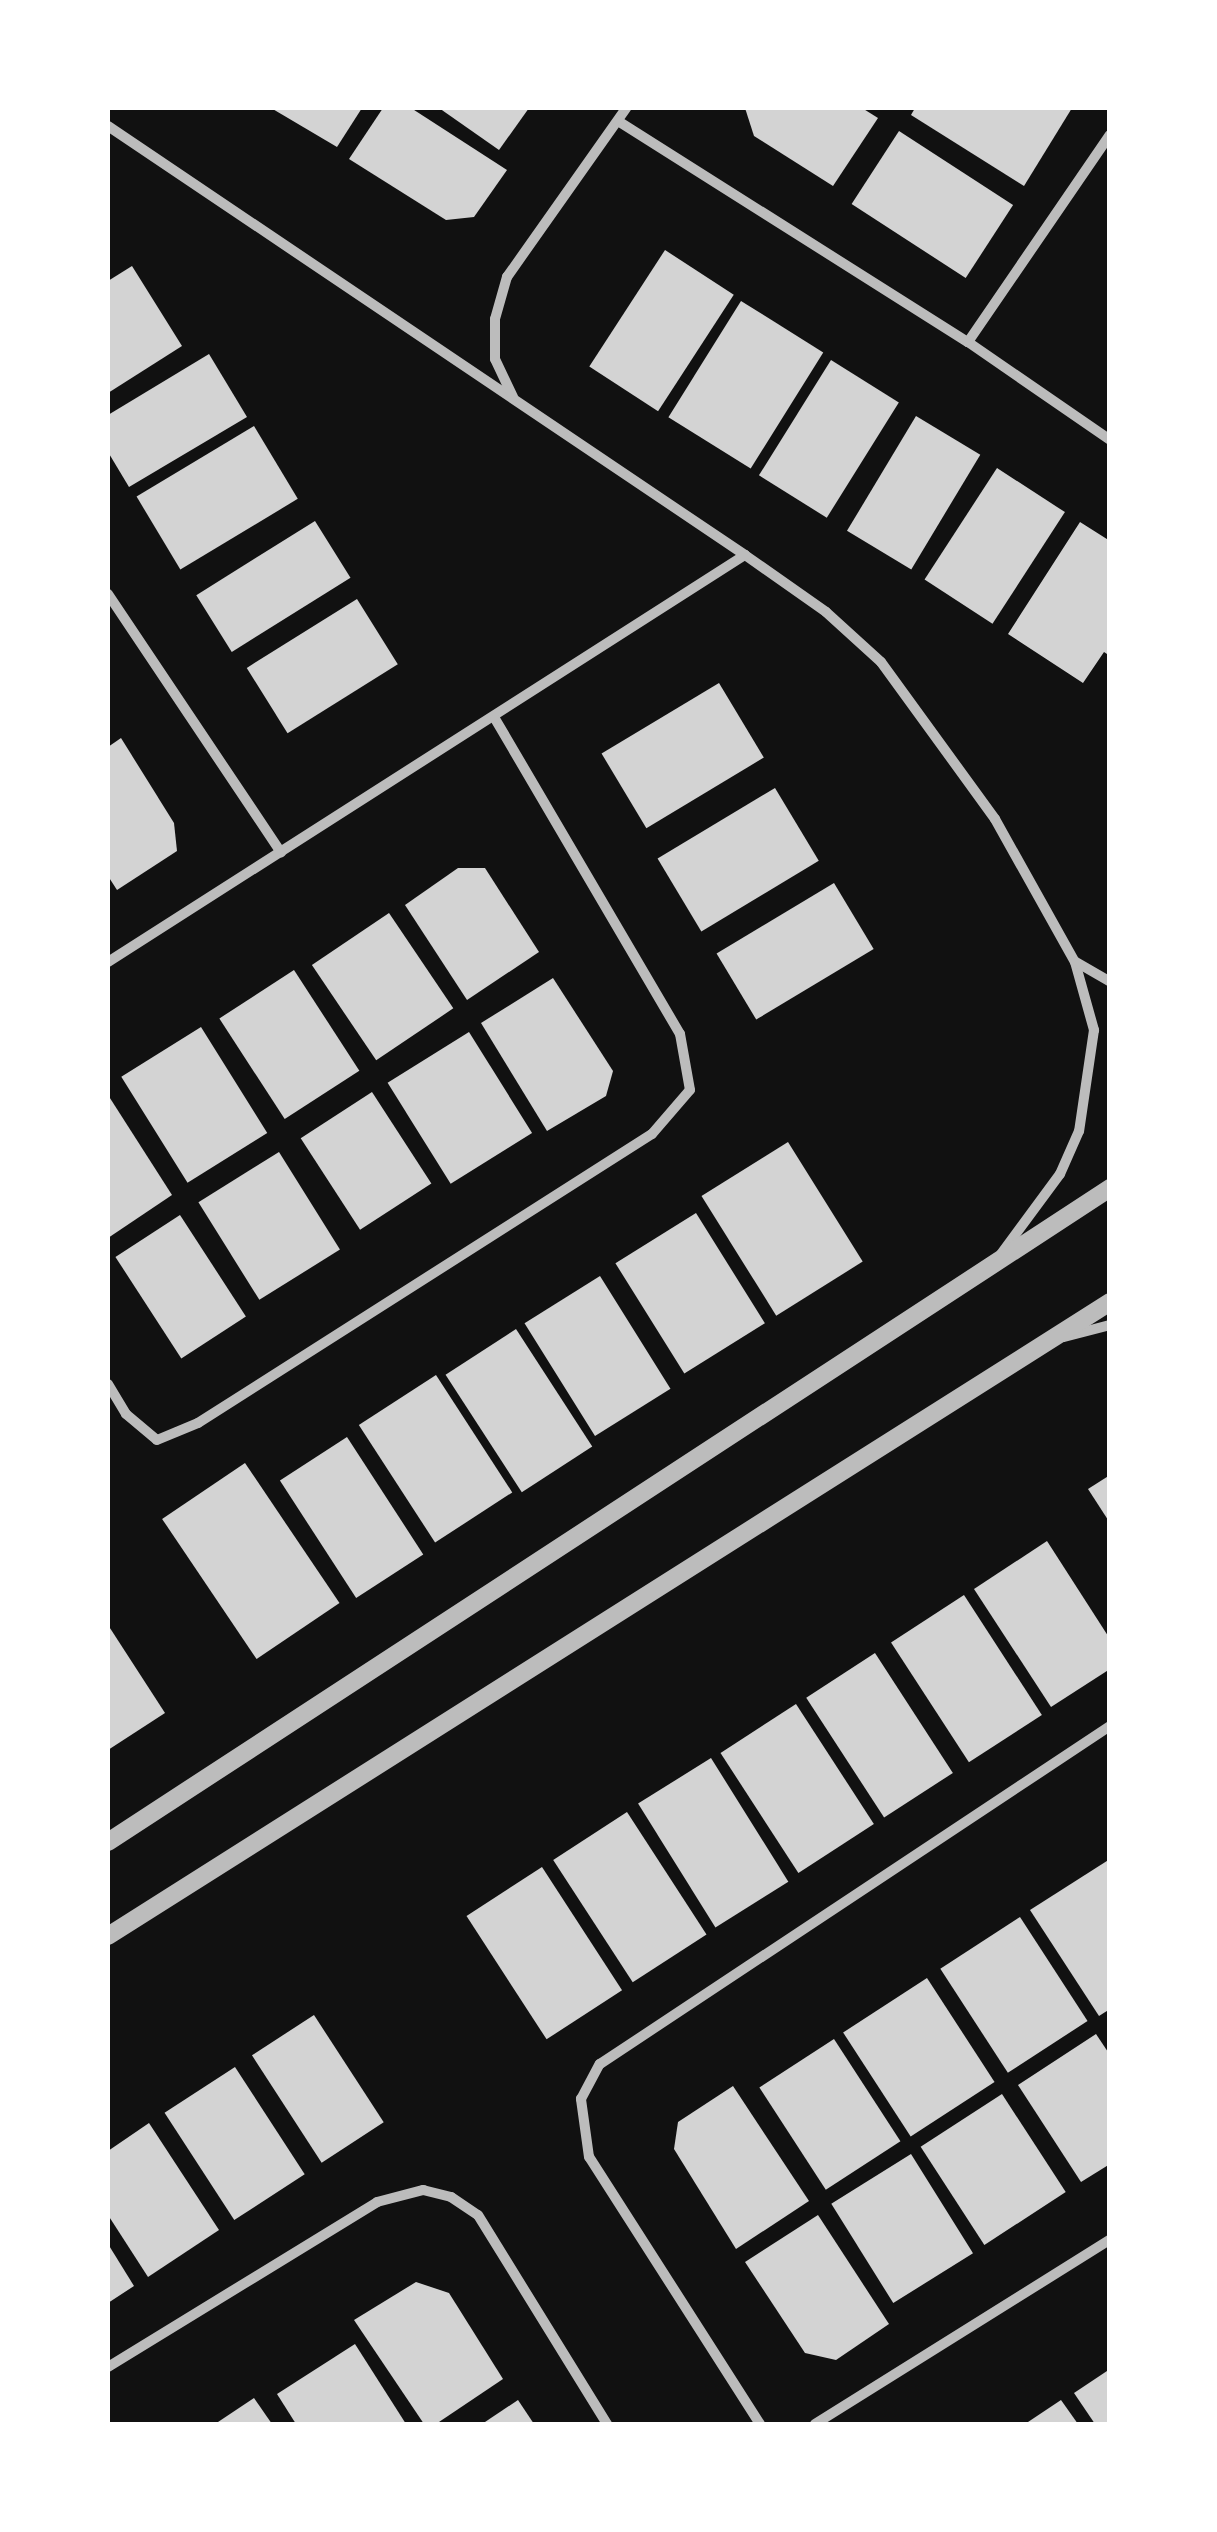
<!DOCTYPE html>
<html>
<head>
<meta charset="utf-8">
<style>
	body { margin:0 }
	#map { position:relative; width:1217px; height:2532px; overflow:hidden; background:#111; font-family:Ubuntu,sans-serif }
	div>[style] { position:absolute }
	.building>* { inset:0; background:#d3d3d3; transform-origin:0 0 }
	.minor>* { height:10px; margin:-5px; padding:0 5px; transform-origin:5px; border-radius:5px; background:#bcbcbc }
	.tertiary>* { height:18px; margin:-9px; padding:0 9px; transform-origin:9px; border-radius:9px; background:#bcbcbc }
	span { translate:-50% -50%; white-space:nowrap; text-align:center; line-height:1.15; -webkit-text-stroke:8px #fff; paint-order:stroke }
	.frame { position:absolute; inset:0; border:110px solid #fff; pointer-events:none }
</style>
</head>
<body>
<div id="map">
	<div class="building">
		<i style="clip-path:polygon(271px 108px,362px 108px,337px 147px)"></i>
		<i style="clip-path:polygon(383px 108px,411px 108px,507px 170px,474px 217px,446px 220px,349px 159px)"></i>
		<i style="clip-path:polygon(439px 108px,529px 108px,499px 150px)"></i>
		<i style="clip-path:polygon(745px 108px,862px 108px,878px 118px,833px 186px,754px 136px)"></i>
		<i style="clip-path:polygon(915px 108px,1072px 108px,1024px 186px,911px 115px)"></i>
		<i style="left:899px;top:131px;width:136px;height:87px;rotate:33deg"></i>
		<i style="left:665px;top:250px;width:82px;height:139px;rotate:33deg"></i>
		<i style="clip-path:polygon(132px 266px,182px 346px,108px 393px,108px 281px)"></i>
		<i style="left:741px;top:301px;width:97px;height:137px;rotate:32deg"></i>
		<i style="clip-path:polygon(209px 354px,247px 417px,129px 487px,108px 452px,108px 415px)"></i>
		<i style="left:831px;top:360px;width:80px;height:136px;rotate:32deg"></i>
		<i style="left:916px;top:416px;width:75px;height:134px;rotate:31deg"></i>
		<i style="left:254px;top:426px;width:85px;height:137px;rotate:59deg"></i>
		<i style="left:997px;top:468px;width:81px;height:133px;rotate:33deg"></i>
		<i style="left:315px;top:521px;width:67px;height:140px;rotate:58deg"></i>
		<i style="clip-path:polygon(1080px 522px,1110px 541px,1110px 656px,1104px 652px,1083px 683px,1008px 634px)"></i>
		<i style="left:357px;top:599px;width:77px;height:130px;rotate:58deg"></i>
		<i style="left:719px;top:683px;width:87px;height:137px;rotate:59deg"></i>
		<i style="clip-path:polygon(121px 738px,174px 823px,177px 851px,117px 890px,108px 876px,108px 747px)"></i>
		<i style="left:775px;top:788px;width:85px;height:137px;rotate:59deg"></i>
		<i style="clip-path:polygon(458px 868px,485px 868px,539px 952px,467px 1000px,405px 905px)"></i>
		<i style="left:834px;top:883px;width:77px;height:137px;rotate:59deg"></i>
		<i style="left:389px;top:913px;width:115px;height:93px;rotate:56deg"></i>
		<i style="left:294px;top:970px;width:120px;height:89px;rotate:57deg"></i>
		<i style="clip-path:polygon(553px 978px,613px 1071px,606px 1096px,547px 1131px,481px 1023px)"></i>
		<i style="left:201px;top:1027px;width:125px;height:94px;rotate:58deg"></i>
		<i style="left:469px;top:1032px;width:119px;height:96px;rotate:58deg"></i>
		<i style="left:372px;top:1092px;width:109px;height:85px;rotate:57deg"></i>
		<i style="clip-path:polygon(108px 1095px,172px 1195px,108px 1238px)"></i>
		<i style="left:788px;top:1142px;width:141px;height:102px;rotate:58deg"></i>
		<i style="left:279px;top:1152px;width:115px;height:95px;rotate:58deg"></i>
		<i style="left:696px;top:1213px;width:130px;height:95px;rotate:58deg"></i>
		<i style="left:180px;top:1215px;width:121px;height:77px;rotate:57deg"></i>
		<i style="left:600px;top:1276px;width:133px;height:89px;rotate:58deg"></i>
		<i style="left:516px;top:1329px;width:140px;height:84px;rotate:57deg"></i>
		<i style="left:436px;top:1375px;width:140px;height:92px;rotate:57deg"></i>
		<i style="left:347px;top:1437px;width:140px;height:80px;rotate:57deg"></i>
		<i style="left:245px;top:1463px;width:169px;height:100px;rotate:56deg"></i>
		<i style="clip-path:polygon(1110px 1475px,1110px 1523px,1088px 1489px)"></i>
		<i style="clip-path:polygon(1047px 1541px,1110px 1639px,1110px 1669px,1051px 1707px,974px 1589px)"></i>
		<i style="left:964px;top:1595px;width:143px;height:87px;rotate:57deg"></i>
		<i style="clip-path:polygon(108px 1625px,165px 1713px,108px 1750px)"></i>
		<i style="left:875px;top:1653px;width:143px;height:82px;rotate:57deg"></i>
		<i style="left:796px;top:1704px;width:143px;height:90px;rotate:57deg"></i>
		<i style="left:711px;top:1758px;width:146px;height:86px;rotate:58deg"></i>
		<i style="left:627px;top:1812px;width:146px;height:88px;rotate:57deg"></i>
		<i style="clip-path:polygon(1110px 1859px,1110px 2009px,1099px 2016px,1030px 1910px)"></i>
		<i style="left:542px;top:1867px;width:147px;height:90px;rotate:57deg"></i>
		<i style="left:1020px;top:1917px;width:124px;height:95px;rotate:57deg"></i>
		<i style="left:927px;top:1978px;width:124px;height:100px;rotate:57deg"></i>
		<i style="left:314px;top:2015px;width:128px;height:74px;rotate:57deg"></i>
		<i style="clip-path:polygon(1096px 2034px,1110px 2055px,1110px 2164px,1081px 2182px,1018px 2085px)"></i>
		<i style="left:834px;top:2039px;width:122px;height:89px;rotate:57deg"></i>
		<i style="left:235px;top:2067px;width:128px;height:84px;rotate:57deg"></i>
		<i style="clip-path:polygon(733px 2086px,809px 2201px,736px 2249px,674px 2149px,678px 2122px)"></i>
		<i style="left:1002px;top:2094px;width:117px;height:97px;rotate:57deg"></i>
		<i style="clip-path:polygon(149px 2123px,219px 2230px,148px 2277px,108px 2215px,108px 2151px)"></i>
		<i style="left:911px;top:2154px;width:117px;height:94px;rotate:58deg"></i>
		<i style="clip-path:polygon(818px 2215px,889px 2324px,836px 2360px,805px 2353px,745px 2262px)"></i>
		<i style="clip-path:polygon(108px 2244px,134px 2286px,108px 2303px)"></i>
		<i style="clip-path:polygon(416px 2282px,449px 2293px,503px 2379px,436px 2424px,424px 2424px,354px 2320px)"></i>
		<i style="clip-path:polygon(355px 2344px,406px 2424px,296px 2424px,277px 2394px)"></i>
		<i style="clip-path:polygon(1110px 2369px,1110px 2424px,1095px 2424px,1074px 2393px)"></i>
		<i style="clip-path:polygon(254px 2398px,272px 2424px,215px 2424px)"></i>
		<i style="clip-path:polygon(518px 2400px,534px 2424px,482px 2424px)"></i>
		<i style="clip-path:polygon(1061px 2400px,1078px 2424px,1025px 2424px)"></i>
	</div>
	<div class="minor">
		<i style="left:618px;top:121px;width:414px;rotate:32.3deg"></i>
		<i style="left:968px;top:342px;width:173px;rotate:34.6deg"></i>
		<i style="left:108px;top:126px;width:768px;rotate:33.96deg"></i>
		<i style="left:745px;top:555px;width:99px;rotate:35.1deg"></i>
		<i style="left:826px;top:612px;width:74px;rotate:42.3deg"></i>
		<i style="left:881px;top:662px;width:194px;rotate:54deg"></i>
		<i style="left:995px;top:819px;width:164px;rotate:60.8deg"></i>
		<i style="left:1075px;top:962px;width:71px;rotate:74.4deg"></i>
		<i style="left:1094px;top:1030px;width:102px;rotate:98.4deg"></i>
		<i style="left:1079px;top:1131px;width:47px;rotate:113.8deg"></i>
		<i style="left:1060px;top:1174px;width:99px;rotate:126.4deg"></i>
		<i style="left:968px;top:342px;width:251px;rotate:-55.6deg"></i>
		<i style="left:513px;top:397px;width:42px;rotate:-115.3deg"></i>
		<i style="left:495px;top:359px;width:40px;rotate:-90deg"></i>
		<i style="left:495px;top:319px;width:44px;rotate:-74.1deg"></i>
		<i style="left:507px;top:277px;width:207px;rotate:-54.8deg"></i>
		<i style="left:108px;top:594px;width:311px;rotate:56.2deg"></i>
		<i style="left:108px;top:962px;width:756px;rotate:-32.58deg"></i>
		<i style="left:1076px;top:962px;width:39px;rotate:30deg"></i>
		<i style="left:1064px;top:1337px;width:48px;rotate:-14.6deg"></i>
		<i style="left:108px;top:1384px;width:35px;rotate:59deg"></i>
		<i style="left:126px;top:1414px;width:40px;rotate:40deg"></i>
		<i style="left:157px;top:1440px;width:44px;rotate:-22.5deg"></i>
		<i style="left:198px;top:1423px;width:538px;rotate:-32.48deg"></i>
		<i style="left:652px;top:1134px;width:58px;rotate:-49.2deg"></i>
		<i style="left:690px;top:1090px;width:57px;rotate:-100.1deg"></i>
		<i style="left:680px;top:1034px;width:365px;rotate:-120.4deg"></i>
		<i style="left:108px;top:2367px;width:316px;rotate:-31.5deg"></i>
		<i style="left:377px;top:2202px;width:48px;rotate:-14.6deg"></i>
		<i style="left:423px;top:2190px;width:29px;rotate:14deg"></i>
		<i style="left:451px;top:2197px;width:32px;rotate:34deg"></i>
		<i style="left:478px;top:2215px;width:246px;rotate:58.3deg"></i>
		<i style="left:760px;top:2424px;width:317px;rotate:-122.6deg"></i>
		<i style="left:589px;top:2157px;width:59px;rotate:-97.9deg"></i>
		<i style="left:581px;top:2099px;width:40px;rotate:-62deg"></i>
		<i style="left:600px;top:2064px;width:612px;rotate:-33.53deg"></i>
		<i style="left:815px;top:2424px;width:348px;rotate:-32deg"></i>
	</div>
	<div class="tertiary">
		<i style="left:108px;top:1842px;width:1197px;rotate:-33.13deg"></i>
		<i style="left:108px;top:1936px;width:1186px;rotate:-32.32deg"></i>
	</div>
	<div class="frame"></div>
</div>
</body>
</html>
